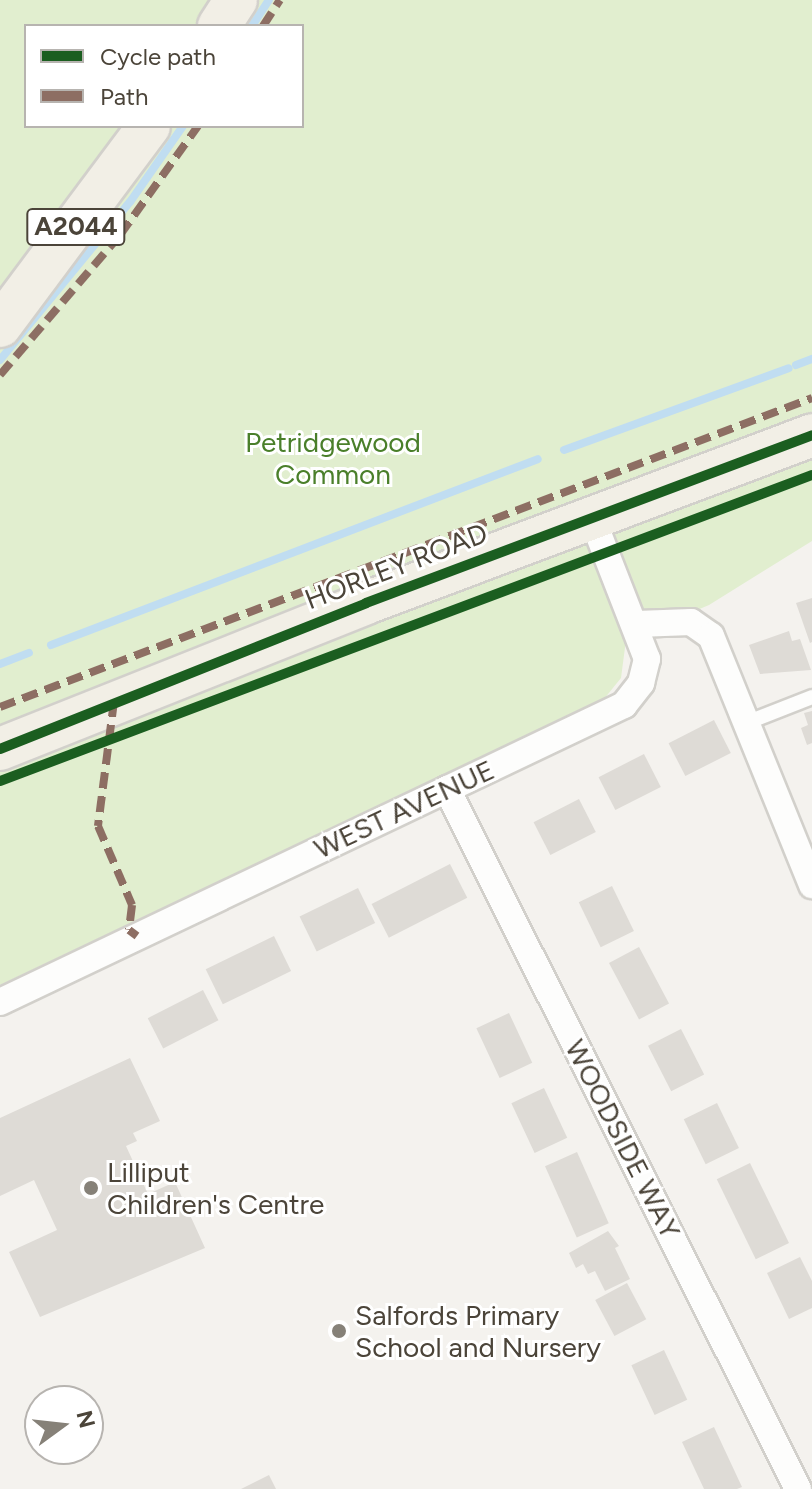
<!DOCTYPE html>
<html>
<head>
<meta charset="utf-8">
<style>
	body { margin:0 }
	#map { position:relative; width:812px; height:1489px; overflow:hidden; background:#f4f2ee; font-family:Figtree,sans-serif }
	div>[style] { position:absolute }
	.green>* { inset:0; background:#e1eecf }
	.stream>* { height:8px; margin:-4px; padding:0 4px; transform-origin:4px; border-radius:4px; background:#c0ddf1 }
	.building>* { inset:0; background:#dedbd6; transform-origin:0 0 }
	.roads { filter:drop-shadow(2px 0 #d2d0cb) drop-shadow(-2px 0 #d2d0cb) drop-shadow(0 2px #d2d0cb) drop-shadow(0 -2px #d2d0cb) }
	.lane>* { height:14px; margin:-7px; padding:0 7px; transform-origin:7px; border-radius:7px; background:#fdfdfc }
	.street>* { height:26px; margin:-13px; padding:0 13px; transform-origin:13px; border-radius:13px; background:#fdfdfc }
	.primary>* { height:42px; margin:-21px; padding:0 21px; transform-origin:21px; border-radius:21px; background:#f2efe6 }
	.quiet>* { height:8px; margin-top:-4px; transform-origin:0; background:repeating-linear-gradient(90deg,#8d6e63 0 16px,transparent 0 24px) }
	.cycleway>* { height:10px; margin:-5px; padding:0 5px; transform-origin:5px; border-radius:5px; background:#1b5e20 }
	.dots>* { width:22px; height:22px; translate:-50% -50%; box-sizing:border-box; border:4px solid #fff; border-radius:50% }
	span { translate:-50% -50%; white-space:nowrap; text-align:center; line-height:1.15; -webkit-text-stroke:6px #fff; paint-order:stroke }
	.shield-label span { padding:2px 6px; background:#fff; border:2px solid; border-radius:6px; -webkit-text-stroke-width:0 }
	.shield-label { font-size:26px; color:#4b4439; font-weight:700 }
	.park-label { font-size:28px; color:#4a7f2a }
	.street-label { font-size:28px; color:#4b4439 }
	.poi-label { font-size:28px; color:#4b4439 }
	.left { translate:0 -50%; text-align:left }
	.legend { position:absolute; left:24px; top:24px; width:280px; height:104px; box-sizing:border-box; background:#fff; border:2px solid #b7b4b0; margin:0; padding:10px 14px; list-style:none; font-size:24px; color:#4b4439 }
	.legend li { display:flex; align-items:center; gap:16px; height:40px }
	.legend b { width:40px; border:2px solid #b7b4b0 }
	.north { position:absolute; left:24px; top:1385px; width:80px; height:80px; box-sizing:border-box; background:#fff; border:2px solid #b7b4b0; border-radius:50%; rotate:75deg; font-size:22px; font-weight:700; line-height:32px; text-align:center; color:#4b4439 }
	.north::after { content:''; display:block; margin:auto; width:28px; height:36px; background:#868178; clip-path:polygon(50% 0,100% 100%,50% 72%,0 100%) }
</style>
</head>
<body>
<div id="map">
	<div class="green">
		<i style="clip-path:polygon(evenodd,0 0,812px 0,812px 541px,709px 605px,626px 640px,621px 678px,604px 699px,0 985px,0 0,26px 26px,302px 26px,302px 126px,26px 126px,26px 26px)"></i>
	</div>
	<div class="stream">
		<i style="left:252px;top:26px;width:31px;rotate:-57deg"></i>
		<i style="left:0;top:360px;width:205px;rotate:-50.6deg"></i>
		<i style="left:130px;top:202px;width:93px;rotate:-55.1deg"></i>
		<i style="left:796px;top:365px;width:17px;rotate:-21deg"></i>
		<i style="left:564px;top:450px;width:239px;rotate:-20deg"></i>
		<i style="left:51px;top:645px;width:521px;rotate:-20.9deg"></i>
		<i style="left:0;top:664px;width:31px;rotate:-21deg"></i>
	</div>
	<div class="building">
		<i style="clip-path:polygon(812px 598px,812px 642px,810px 643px,796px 603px)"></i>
		<i style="clip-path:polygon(789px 631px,792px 641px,800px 639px,811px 670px,760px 674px,749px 645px)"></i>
		<i style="clip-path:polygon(812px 711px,812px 743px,807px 745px,801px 728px,808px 725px,804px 713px)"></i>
		<i style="left:714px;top:720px;width:37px;height:51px;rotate:63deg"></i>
		<i style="left:644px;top:754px;width:37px;height:51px;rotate:63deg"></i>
		<i style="left:579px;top:799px;width:37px;height:51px;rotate:63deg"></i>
		<i style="left:450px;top:864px;width:38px;height:88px;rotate:63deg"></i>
		<i style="left:612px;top:886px;width:50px;height:37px;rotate:64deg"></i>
		<i style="left:358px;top:888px;width:39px;height:65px;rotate:64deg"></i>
		<i style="left:274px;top:936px;width:39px;height:76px;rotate:64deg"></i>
		<i style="left:639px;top:947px;width:64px;height:34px;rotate:62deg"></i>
		<i style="left:203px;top:990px;width:34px;height:62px;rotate:63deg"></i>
		<i style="left:509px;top:1013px;width:55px;height:36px;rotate:65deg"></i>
		<i style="left:681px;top:1029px;width:51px;height:37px;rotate:63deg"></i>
		<i style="clip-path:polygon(130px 1058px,160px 1121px,133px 1133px,137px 1141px,126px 1146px,148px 1194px,175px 1182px,205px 1248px,40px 1317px,9px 1252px,57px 1230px,34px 1180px,0 1196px,0 1118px)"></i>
		<i style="left:544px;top:1088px;width:55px;height:36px;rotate:65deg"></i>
		<i style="left:717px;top:1103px;width:50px;height:37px;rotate:64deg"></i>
		<i style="left:577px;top:1152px;width:78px;height:35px;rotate:66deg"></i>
		<i style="left:750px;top:1163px;width:89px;height:37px;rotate:64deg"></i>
		<i style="clip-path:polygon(608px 1231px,619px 1246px,615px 1248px,630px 1279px,605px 1291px,595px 1271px,588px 1274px,583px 1264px,576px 1268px,569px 1253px)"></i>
		<i style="clip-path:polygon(800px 1257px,812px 1281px,812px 1308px,789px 1319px,767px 1273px)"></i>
		<i style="left:627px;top:1283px;width:41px;height:36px;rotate:62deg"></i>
		<i style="left:664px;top:1350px;width:55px;height:36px;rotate:65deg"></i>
		<i style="clip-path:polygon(714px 1427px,742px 1487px,737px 1489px,704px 1489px,682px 1442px)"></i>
		<i style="clip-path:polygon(269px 1475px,276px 1489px,241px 1489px)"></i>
	</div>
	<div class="roads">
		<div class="lane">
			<i style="left:746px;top:723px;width:71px;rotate:-21.5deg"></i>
		</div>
		<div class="street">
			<i style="left:637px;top:624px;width:54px;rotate:-2.1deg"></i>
			<i style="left:691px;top:622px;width:24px;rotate:35deg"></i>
			<i style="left:711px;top:636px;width:269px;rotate:67.9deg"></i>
			<i style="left:447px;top:789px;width:783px;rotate:63.37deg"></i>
			<i style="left:0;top:1002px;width:691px;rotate:-25.45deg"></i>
			<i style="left:624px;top:705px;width:28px;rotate:-52deg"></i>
			<i style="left:641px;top:683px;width:25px;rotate:-76deg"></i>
			<i style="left:647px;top:659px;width:151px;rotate:-111.3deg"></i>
		</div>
		<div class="primary">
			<i style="left:219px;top:26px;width:31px;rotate:-57deg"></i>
			<i style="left:0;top:326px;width:249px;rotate:-53.3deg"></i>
			<i style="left:0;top:749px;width:394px;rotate:-21.7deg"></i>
			<i style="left:366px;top:603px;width:477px;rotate:-20.6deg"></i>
		</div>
	</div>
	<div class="quiet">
		<i style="left:263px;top:26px;width:31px;rotate:-57deg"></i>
		<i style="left:0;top:375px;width:184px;rotate:-49.4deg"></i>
		<i style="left:120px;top:235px;width:134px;rotate:-54.4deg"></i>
		<i style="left:114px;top:701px;width:126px;rotate:97.3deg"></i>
		<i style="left:98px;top:826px;width:86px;rotate:66.7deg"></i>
		<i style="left:132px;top:905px;width:25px;rotate:97deg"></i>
		<i style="left:129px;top:930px;width:10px;rotate:37deg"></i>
		<i style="left:0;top:707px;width:869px;rotate:-20.83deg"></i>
	</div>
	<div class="cycleway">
		<i style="left:0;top:749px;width:394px;rotate:-21.7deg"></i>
		<i style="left:366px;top:603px;width:477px;rotate:-20.6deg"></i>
		<i style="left:0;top:781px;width:868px;rotate:-20.65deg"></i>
	</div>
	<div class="dots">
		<i style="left:91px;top:1188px;background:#868178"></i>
		<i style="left:339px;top:1331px;background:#868178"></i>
	</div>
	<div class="shield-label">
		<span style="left:76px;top:227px">A2044</span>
	</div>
	<div class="park-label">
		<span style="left:333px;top:458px">Petridgewood<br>Common</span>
	</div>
	<div class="street-label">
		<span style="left:396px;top:566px;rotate:-21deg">HORLEY ROAD</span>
		<span style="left:404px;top:809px;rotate:-25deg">WEST AVENUE</span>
		<span style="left:623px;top:1139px;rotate:63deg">WOODSIDE WAY</span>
	</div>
	<div class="poi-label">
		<span class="left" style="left:107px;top:1188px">Lilliput<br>Children's Centre</span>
		<span class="left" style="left:355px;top:1331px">Salfords Primary<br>School and Nursery</span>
	</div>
	<ul class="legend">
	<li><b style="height:10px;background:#1b5e20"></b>Cycle path</li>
	<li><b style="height:10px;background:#8d6e63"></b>Path</li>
	</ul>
	<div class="north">N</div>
</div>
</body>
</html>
